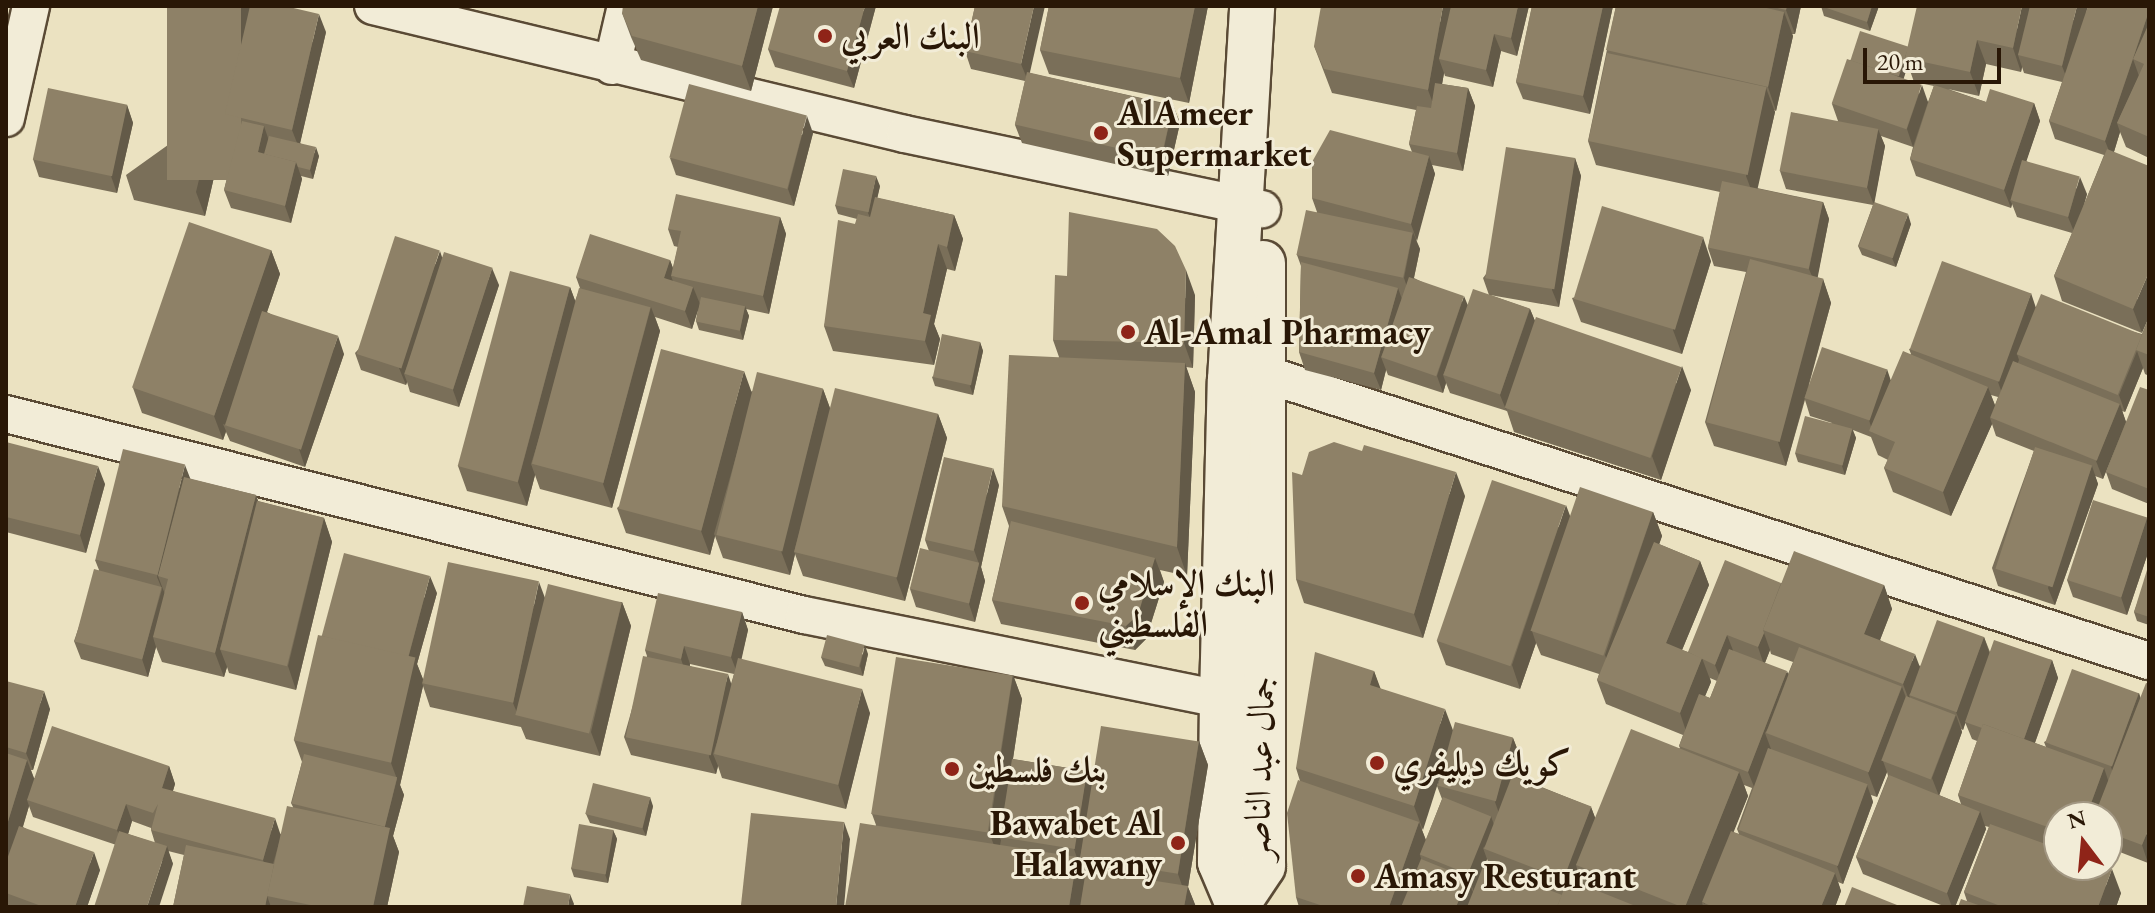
<!DOCTYPE html>
<html>
<head>
<meta charset="utf-8">
<style>
	body { margin:0 }
	#map { position:relative; width:2155px; height:913px; overflow:hidden; background:#ebe2c1; font-family:"EB Garamond",Amiri,serif }
	div>[style] { position:absolute }
	.roads { filter:drop-shadow(2px 0 #5a4a35) drop-shadow(-2px 0 #5a4a35) drop-shadow(0 2px #5a4a35) drop-shadow(0 -2px #5a4a35) }
	.street>* { height:36px; margin:-18px; padding:0 18px; transform-origin:18px; border-radius:18px; background:#f2ecd7 }
	.secondary>* { height:44px; margin:-22px; padding:0 22px; transform-origin:22px; border-radius:22px; background:#f2ecd7 }
	.wall>* { inset:0; background:#7a6f59 }
	.shaded-wall>* { inset:0; background:#635a48 }
	.building>* { inset:0; background:#8e8167; transform-origin:0 0 }
	.dots>* { width:22px; height:22px; translate:-50% -50%; box-sizing:border-box; border:4px solid #f2ecd7; border-radius:50% }
	span { translate:-50% -50%; white-space:nowrap; text-align:center; line-height:1.15; -webkit-text-stroke:6px #f2ecd7; paint-order:stroke }
	.poi-label { font-size:36px; color:#291706; font-weight:700 }
	.left { translate:0 -50%; text-align:left }
	.right { translate:-100% -50%; text-align:right }
	.street-label { font-size:36px; color:#291706 }
	.frame { position:absolute; inset:0; border:8px solid #291706; pointer-events:none }
	.north { position:absolute; left:2043px; top:801px; width:80px; height:80px; box-sizing:border-box; background:#f2ecd7; border:2px solid #a29783; border-radius:50%; rotate:344deg; font-size:22px; font-weight:700; line-height:32px; text-align:center; color:#291706 }
	.north::after { content:''; display:block; margin:auto; width:28px; height:36px; background:#8f2418; clip-path:polygon(50% 0,100% 100%,50% 72%,0 100%) }
	.scale { position:absolute; left:1863px; top:48px; width:138px; height:36px; box-sizing:border-box; border:4px solid #291706; border-top:0; padding-left:10px; font-size:24px; line-height:28px; white-space:nowrap; color:#291706; -webkit-text-stroke:6px #f2ecd7; paint-order:stroke }
</style>
</head>
<body>
<div id="map">
	<div class="roads">
		<div class="street">
			<i style="left:373px;top:6px;width:547px;rotate:13.53deg"></i>
			<i style="left:905px;top:134px;width:365px;rotate:11.9deg"></i>
			<i style="left:612px;top:66px;width:62px;rotate:-76.9deg"></i>
			<i style="left:6px;top:118px;width:115px;rotate:-77.4deg"></i>
			<i style="left:1265px;top:374px;width:929px;rotate:17.99deg"></i>
			<i style="left:6px;top:414px;width:823px;rotate:14.14deg"></i>
			<i style="left:804px;top:615px;width:454px;rotate:11.4deg"></i>
		</div>
		<div class="secondary">
			<i style="left:1239px;top:902px;width:43px;rotate:-56.3deg"></i>
			<i style="left:1263px;top:866px;width:603px;rotate:-90deg"></i>
			<i style="left:1239px;top:907px;width:49px;rotate:-112.9deg"></i>
			<i style="left:1220px;top:862px;width:163px;rotate:-89.3deg"></i>
			<i style="left:1222px;top:699px;width:319px;rotate:-88.6deg"></i>
			<i style="left:1230px;top:380px;width:375px;rotate:-86.6deg"></i>
		</div>
	</div>
	<div class="wall">
		<i style="clip-path:polygon(773px 6px,751px 91px,641px 60px,631px 37px,622px 13px)"></i>
		<i style="clip-path:polygon(876px 6px,854px 88px,775px 67px,768px 49px)"></i>
		<i style="clip-path:polygon(975px 6px,1029px 73px,1173px 105px,1180px 123px,1168px 176px,1022px 143px,1015px 125px,1025px 81px,971px 69px,965px 51px)"></i>
		<i style="clip-path:polygon(1049px 6px,1208px 6px,1189px 103px,1049px 74px,1040px 50px)"></i>
		<i style="clip-path:polygon(1529px 6px,1517px 56px,1501px 51px,1493px 87px,1445px 76px,1444px 73px,1442px 84px,1468px 88px,1475px 106px,1463px 171px,1432px 165px,1435px 174px,1416px 241px,1420px 249px,1414px 278px,1468px 305px,1489px 295px,1483px 278px,1575px 158px,1581px 176px,1559px 307px,1490px 295px,1530px 309px,1535px 321px,1691px 390px,1661px 480px,1514px 432px,1507px 411px,1450px 393px,1446px 383px,1443px 393px,1388px 375px,1386px 370px,1381px 390px,1305px 370px,1299px 352px,1301px 266px,1297px 255px,1317px 212px,1312px 198px,1412px 152px,1409px 144px,1416px 110px,1332px 93px,1314px 46px)"></i>
		<i style="clip-path:polygon(1532px 6px,1613px 6px,1590px 114px,1523px 99px,1516px 82px)"></i>
		<i style="clip-path:polygon(evenodd,1616px 6px,1801px 6px,1795px 34px,1792px 34px,1793px 36px,1776px 111px,1774px 110px,1775px 112px,1757px 188px,1823px 202px,1829px 219px,1817px 278px,1823px 279px,1831px 303px,1809px 385px,1891px 380px,1911px 354px,1909px 349px,2036px 307px,2142px 334px,2149px 317px,2149px 376px,2145px 374px,2143px 368px,2125px 412px,2122px 411px,2126px 422px,2149px 390px,2149px 504px,2112px 489px,2106px 472px,2124px 425px,2103px 479px,2095px 476px,2098px 484px,2055px 605px,1998px 586px,1992px 568px,2034px 451px,1996px 436px,1992px 424px,1951px 516px,1893px 492px,1884px 468px,1888px 460px,1878px 455px,1871px 437px,1853px 430px,1856px 438px,1845px 475px,1798px 462px,1795px 453px,1832px 423px,1810px 416px,1805px 400px,1786px 466px,1714px 446px,1705px 422px,1746px 272px,1714px 266px,1708px 248px,1720px 192px,1596px 165px,1588px 141px,1616px 6px,1991px 395px,1998px 397px,1995px 405px,1991px 395px)"></i>
		<i style="clip-path:polygon(1821px 6px,1879px 6px,1870px 31px,1824px 16px)"></i>
		<i style="clip-path:polygon(evenodd,2149px 7px,2149px 158px,2126px 147px,2120px 132px,2114px 152px,2142px 333px,2062px 301px,2054px 276px,2072px 233px,2017px 217px,2012px 204px,2011px 208px,1916px 176px,1910px 159px,1913px 147px,1881px 136px,1885px 146px,1874px 202px,1911px 224px,1896px 267px,1862px 255px,1858px 246px,1873px 205px,1786px 189px,1780px 171px,1838px 121px,1832px 104px,1850px 60px,1908px 48px,2149px 7px,1986px 64px,2021px 72px,2022px 67px,2024px 73px,2062px 82px,2049px 121px,2055px 139px,2104px 155px,2084px 205px,2087px 194px,2026px 161px,2040px 121px,2034px 103px,1986px 102px,1948px 89px,1979px 96px,1986px 64px,2149px 7px,1908px 65px,1914px 82px,1934px 86px,1928px 102px,1903px 79px,1908px 65px)"></i>
		<i style="clip-path:polygon(326px 32px,300px 143px,319px 156px,313px 179px,301px 176px,302px 179px,291px 223px,231px 208px,224px 190px,238px 134px,231px 132px,227px 121px,205px 216px,134px 200px,126px 175px)"></i>
		<i style="clip-path:polygon(127px 105px,133px 123px,117px 193px,39px 177px,33px 159px)"></i>
		<i style="clip-path:polygon(813px 133px,794px 206px,676px 175px,670px 158px)"></i>
		<i style="clip-path:polygon(880px 186px,877px 198px,954px 215px,963px 239px,955px 271px,947px 269px,934px 324px,940px 339px,934px 365px,833px 351px,824px 326px,857px 219px,838px 214px,835px 205px)"></i>
		<i style="clip-path:polygon(780px 217px,786px 234px,769px 314px,746px 309px,749px 316px,743px 340px,699px 330px,696px 321px,698px 309px,692px 329px,655px 317px,660px 331px,612px 508px,540px 489px,535px 475px,527px 506px,467px 491px,458px 466px,570px 287px,575px 301px,580px 288px,576px 277px,670px 260px,673px 268px,678px 247px,674px 246px,668px 229px)"></i>
		<i style="clip-path:polygon(271px 250px,280px 274px,267px 312px,344px 354px,305px 467px,230px 441px,226px 432px,223px 440px,142px 413px,133px 388px)"></i>
		<i style="clip-path:polygon(442px 257px,499px 285px,459px 407px,410px 392px,407px 382px,406px 385px,361px 370px,355px 353px)"></i>
		<i style="clip-path:polygon(1711px 261px,1682px 354px,1581px 322px,1572px 298px)"></i>
		<i style="clip-path:polygon(1195px 295px,1193px 368px,1186px 367px,1195px 392px,1187px 576px,1160px 570px,1164px 582px,1146px 639px,1135px 650px,1001px 624px,992px 600px,1009px 526px,1002px 506px,1059px 357px,1053px 340px)"></i>
		<i style="clip-path:polygon(980px 342px,983px 351px,973px 395px,935px 386px,932px 377px)"></i>
		<i style="clip-path:polygon(823px 389px,830px 408px,938px 414px,947px 438px,905px 601px,803px 576px,795px 554px,790px 575px,723px 558px,715px 536px,710px 555px,626px 533px,617px 508px,752px 391px)"></i>
		<i style="clip-path:polygon(6px 442px,105px 484px,86px 553px,6px 532px)"></i>
		<i style="clip-path:polygon(1302px 475px,1465px 496px,1423px 638px,1304px 603px,1296px 579px)"></i>
		<i style="clip-path:polygon(190px 479px,256px 495px,258px 501px,324px 518px,332px 542px,296px 690px,229px 673px,227px 667px,224px 677px,162px 662px,156px 647px,148px 677px,81px 659px,74px 641px,99px 570px,95px 560px)"></i>
		<i style="clip-path:polygon(999px 485px,981px 567px,985px 581px,975px 622px,916px 607px,910px 589px,929px 551px,925px 540px)"></i>
		<i style="clip-path:polygon(evenodd,1653px 512px,1662px 536px,1659px 544px,1700px 561px,1709px 585px,1682px 650px,1688px 652px,1781px 583px,1884px 585px,1892px 609px,1880px 640px,1920px 666px,1984px 637px,1990px 652px,2052px 660px,2058px 678px,2035px 743px,2046px 747px,2044px 742px,2139px 693px,2148px 863px,2107px 847px,2107px 817px,2059px 817px,2059px 865px,2121px 893px,2116px 907px,1958px 907px,1967px 901px,1964px 892px,1989px 827px,1985px 826px,1986px 829px,1955px 907px,1946px 907px,1863px 874px,1856px 857px,1888px 776px,1887px 772px,1877px 797px,1871px 795px,1873px 802px,1843px 884px,1838px 882px,1841px 891px,1835px 907px,1299px 907px,1296px 897px,1300px 781px,1296px 768px,1374px 671px,1380px 689px,1453px 731px,1513px 738px,1520px 756px,1514px 776px,1591px 807px,1595px 818px,1680px 748px,1679px 746px,1683px 735px,1606px 704px,1597px 680px,1599px 674px,1541px 655px,1536px 643px,1520px 689px,1446px 665px,1437px 641px,1570px 516px,1653px 512px,1770px 650px,1771px 654px,1793px 662px,1788px 674px,1765px 663px,1770px 650px,1653px 512px,1710px 678px,1717px 681px,1710px 698px,1705px 696px,1711px 682px,1710px 678px,1653px 512px,1965px 722px,1972px 739px,1977px 741px,1958px 795px,1961px 804px,1939px 795px,1962px 732px,1961px 729px,1963px 730px,1965px 722px,1653px 512px,1440px 775px,1437px 786px,1442px 799px,1426px 840px,1422px 830px,1440px 775px,1653px 512px,1744px 785px,1752px 788px,1737px 829px,1739px 834px,1733px 832px,1748px 796px,1744px 785px,1653px 512px,1487px 859px,1490px 866px,1562px 895px,1485px 864px,1487px 859px,1653px 512px,1578px 872px,1583px 885px,1575px 882px,1578px 872px)"></i>
		<i style="clip-path:polygon(2147px 518px,2149px 523px,2149px 550px,2127px 615px,2073px 597px,2067px 580px)"></i>
		<i style="clip-path:polygon(2149px 571px,2149px 625px,2137px 621px,2134px 612px)"></i>
		<i style="clip-path:polygon(evenodd,437px 593px,417px 664px,423px 679px,545px 598px,622px 602px,631px 626px,600px 756px,526px 739px,521px 727px,430px 707px,423px 686px,400px 785px,404px 795px,393px 836px,399px 852px,387px 907px,173px 907px,184px 855px,168px 851px,173px 864px,33px 817px,29px 806px,23px 827px,100px 870px,87px 907px,6px 907px,6px 681px,50px 709px,33px 770px,31px 770px,34px 778px,169px 766px,175px 784px,173px 791px,281px 834px,293px 807px,291px 803px,302px 762px,294px 740px,321px 636px,437px 593px,132px 821px,151px 828px,151px 830px,155px 843px,128px 834px,132px 821px)"></i>
		<i style="clip-path:polygon(evenodd,742px 612px,748px 630px,741px 659px,870px 713px,846px 809px,722px 778px,718px 766px,716px 774px,631px 755px,624px 737px,647px 656px,645px 650px,742px 612px,690px 664px,734px 674px,731px 684px,690px 666px,690px 664px)"></i>
		<i style="clip-path:polygon(868px 654px,863px 676px,825px 666px,821px 657px)"></i>
		<i style="clip-path:polygon(evenodd,1013px 675px,1022px 699px,1013px 759px,1087px 771px,1092px 783px,1199px 741px,1208px 765px,1188px 887px,1196px 907px,845px 907px,876px 825px,872px 814px,1013px 675px,1081px 862px,1086px 875px,1085px 879px,1080px 866px,1081px 862px)"></i>
		<i style="clip-path:polygon(653px 806px,646px 836px,590px 823px,586px 814px)"></i>
		<i style="clip-path:polygon(613px 830px,617px 839px,608px 883px,574px 877px,571px 868px)"></i>
	</div>
	<div class="shaded-wall">
		<i style="clip-path:polygon(241px 6px,255px 6px,225px 114px,227px 121px,205px 216px,196px 192px)"></i>
		<i style="clip-path:polygon(758px 6px,773px 6px,751px 91px,742px 66px)"></i>
		<i style="clip-path:polygon(865px 6px,876px 6px,854px 88px,847px 71px)"></i>
		<i style="clip-path:polygon(1034px 6px,1045px 6px,1028px 81px,1021px 64px)"></i>
		<i style="clip-path:polygon(1195px 6px,1208px 6px,1189px 103px,1180px 78px)"></i>
		<i style="clip-path:polygon(1443px 6px,1456px 6px,1439px 59px,1444px 73px,1437px 114px,1428px 90px)"></i>
		<i style="clip-path:polygon(1518px 6px,1529px 6px,1517px 56px,1511px 38px)"></i>
		<i style="clip-path:polygon(1603px 6px,1613px 6px,1590px 114px,1583px 96px)"></i>
		<i style="clip-path:polygon(1787px 6px,1801px 6px,1795px 34px,1786px 10px)"></i>
		<i style="clip-path:polygon(1872px 6px,1879px 6px,1870px 31px,1867px 22px)"></i>
		<i style="clip-path:polygon(2022px 6px,2037px 6px,2018px 55px,2022px 67px,2021px 72px,2013px 48px)"></i>
		<i style="clip-path:polygon(2077px 6px,2088px 6px,2069px 84px,2062px 66px)"></i>
		<i style="clip-path:polygon(2149px 11px,2149px 47px,2133px 59px)"></i>
		<i style="clip-path:polygon(1784px 12px,1793px 36px,1776px 111px,1768px 87px)"></i>
		<i style="clip-path:polygon(319px 14px,326px 32px,299px 148px,292px 130px)"></i>
		<i style="clip-path:polygon(1494px 34px,1501px 51px,1493px 87px,1486px 70px)"></i>
		<i style="clip-path:polygon(1977px 40px,1986px 64px,1979px 96px,1970px 72px)"></i>
		<i style="clip-path:polygon(1908px 47px,1905px 58px,1908px 65px,1901px 87px,1897px 77px)"></i>
		<i style="clip-path:polygon(2133px 59px,2139px 76px,2117px 123px,2120px 132px,2112px 158px,2105px 141px)"></i>
		<i style="clip-path:polygon(1922px 85px,1928px 102px,1913px 147px,1907px 129px)"></i>
		<i style="clip-path:polygon(1468px 88px,1475px 106px,1463px 171px,1457px 153px)"></i>
		<i style="clip-path:polygon(1766px 88px,1775px 112px,1755px 200px,1746px 176px)"></i>
		<i style="clip-path:polygon(2034px 103px,2040px 121px,2013px 201px,2010px 200px,2012px 204px,2011px 208px,2004px 190px)"></i>
		<i style="clip-path:polygon(127px 105px,133px 123px,117px 193px,111px 176px)"></i>
		<i style="clip-path:polygon(1173px 105px,1180px 123px,1168px 176px,1162px 158px)"></i>
		<i style="clip-path:polygon(807px 116px,813px 133px,794px 206px,788px 189px)"></i>
		<i style="clip-path:polygon(264px 126px,270px 144px,267px 159px,258px 152px)"></i>
		<i style="clip-path:polygon(1878px 129px,1885px 146px,1874px 205px,1867px 187px)"></i>
		<i style="clip-path:polygon(316px 147px,319px 156px,313px 179px,310px 170px)"></i>
		<i style="clip-path:polygon(1429px 156px,1435px 174px,1417px 241px,1411px 224px)"></i>
		<i style="clip-path:polygon(1575px 158px,1581px 176px,1559px 307px,1552px 290px)"></i>
		<i style="clip-path:polygon(296px 162px,302px 179px,291px 223px,285px 206px)"></i>
		<i style="clip-path:polygon(876px 176px,880px 186px,872px 222px,868px 213px)"></i>
		<i style="clip-path:polygon(2080px 177px,2087px 194px,2075px 234px,2068px 217px)"></i>
		<i style="clip-path:polygon(1823px 202px,1829px 219px,1816px 286px,1809px 269px)"></i>
		<i style="clip-path:polygon(1908px 214px,1911px 224px,1896px 267px,1892px 258px)"></i>
		<i style="clip-path:polygon(954px 215px,963px 239px,955px 271px,947px 247px)"></i>
		<i style="clip-path:polygon(780px 217px,786px 234px,769px 314px,763px 296px)"></i>
		<i style="clip-path:polygon(1413px 232px,1420px 249px,1410px 296px,1404px 278px)"></i>
		<i style="clip-path:polygon(1703px 237px,1711px 261px,1682px 354px,1673px 330px)"></i>
		<i style="clip-path:polygon(938px 244px,947px 269px,934px 324px,940px 339px,934px 365px,925px 341px,923px 313px)"></i>
		<i style="clip-path:polygon(271px 250px,280px 274px,228px 426px,223px 424px,226px 431px,223px 440px,214px 416px)"></i>
		<i style="clip-path:polygon(440px 251px,446px 269px,404px 374px,407px 382px,406px 385px,399px 368px)"></i>
		<i style="clip-path:polygon(670px 260px,676px 277px,671px 276px,674px 284px,664px 278px)"></i>
		<i style="clip-path:polygon(492px 268px,499px 285px,459px 407px,453px 390px)"></i>
		<i style="clip-path:polygon(1186px 270px,1195px 295px,1193px 368px,1184px 343px)"></i>
		<i style="clip-path:polygon(2149px 272px,2149px 317px,2142px 333px,2133px 309px)"></i>
		<i style="clip-path:polygon(1823px 279px,1831px 303px,1786px 466px,1778px 442px)"></i>
		<i style="clip-path:polygon(570px 287px,579px 311px,531px 464px,535px 475px,527px 506px,518px 482px)"></i>
		<i style="clip-path:polygon(693px 287px,700px 304px,692px 329px,685px 311px)"></i>
		<i style="clip-path:polygon(1398px 288px,1404px 305px,1381px 357px,1386px 370px,1381px 390px,1374px 373px)"></i>
		<i style="clip-path:polygon(2031px 293px,2037px 311px,2017px 354px,2019px 360px,2004px 399px,1998px 382px)"></i>
		<i style="clip-path:polygon(1464px 296px,1471px 313px,1443px 375px,1446px 383px,1443px 393px,1437px 376px)"></i>
		<i style="clip-path:polygon(745px 306px,749px 316px,743px 340px,740px 330px)"></i>
		<i style="clip-path:polygon(651px 307px,660px 331px,612px 508px,603px 484px)"></i>
		<i style="clip-path:polygon(1530px 309px,1537px 326px,1506px 408px,1507px 412px,1500px 395px)"></i>
		<i style="clip-path:polygon(338px 336px,344px 354px,305px 467px,299px 449px)"></i>
		<i style="clip-path:polygon(980px 342px,983px 351px,973px 395px,970px 386px)"></i>
		<i style="clip-path:polygon(2137px 351px,2143px 368px,2125px 412px,2119px 395px)"></i>
		<i style="clip-path:polygon(1185px 363px,1195px 392px,1187px 576px,1177px 547px)"></i>
		<i style="clip-path:polygon(1682px 366px,1691px 390px,1661px 480px,1652px 456px)"></i>
		<i style="clip-path:polygon(1887px 369px,1893px 387px,1873px 433px,1869px 420px)"></i>
		<i style="clip-path:polygon(744px 371px,753px 396px,714px 534px,715px 536px,710px 555px,701px 531px)"></i>
		<i style="clip-path:polygon(1988px 387px,1997px 411px,1990px 418px,1992px 424px,1951px 516px,1943px 492px)"></i>
		<i style="clip-path:polygon(823px 389px,832px 414px,794px 552px,795px 554px,790px 575px,781px 551px)"></i>
		<i style="clip-path:polygon(2120px 404px,2126px 422px,2103px 479px,2096px 461px)"></i>
		<i style="clip-path:polygon(938px 414px,947px 438px,905px 601px,896px 577px)"></i>
		<i style="clip-path:polygon(1852px 429px,1856px 438px,1845px 475px,1842px 466px)"></i>
		<i style="clip-path:polygon(185px 465px,192px 483px,158px 576px,169px 605px,153px 637px,156px 647px,148px 677px,142px 659px,162px 589px,157px 577px)"></i>
		<i style="clip-path:polygon(98px 466px,105px 484px,86px 553px,80px 535px)"></i>
		<i style="clip-path:polygon(2092px 466px,2098px 484px,2055px 605px,2048px 588px)"></i>
		<i style="clip-path:polygon(993px 468px,999px 485px,981px 567px,985px 581px,975px 622px,969px 604px,979px 564px,974px 550px)"></i>
		<i style="clip-path:polygon(1456px 472px,1465px 496px,1423px 638px,1414px 614px)"></i>
		<i style="clip-path:polygon(256px 495px,264px 519px,220px 649px,227px 667px,224px 677px,215px 653px)"></i>
		<i style="clip-path:polygon(1566px 505px,1575px 529px,1532px 631px,1536px 643px,1520px 689px,1512px 665px)"></i>
		<i style="clip-path:polygon(1653px 512px,1662px 536px,1614px 679px,1605px 655px)"></i>
		<i style="clip-path:polygon(324px 518px,332px 542px,296px 690px,288px 666px)"></i>
		<i style="clip-path:polygon(2147px 518px,2149px 523px,2149px 550px,2127px 615px,2121px 597px)"></i>
		<i style="clip-path:polygon(1155px 558px,1164px 582px,1146px 639px,1135px 650px,1126px 626px)"></i>
		<i style="clip-path:polygon(1700px 561px,1709px 585px,1675px 667px,1666px 643px)"></i>
		<i style="clip-path:polygon(430px 576px,437px 593px,417px 664px,424px 682px,422px 683px,423px 686px,400px 785px,404px 795px,393px 836px,399px 852px,387px 907px,373px 907px,385px 826px,397px 779px,391px 763px,408px 659px)"></i>
		<i style="clip-path:polygon(539px 582px,548px 606px,518px 715px,513px 703px)"></i>
		<i style="clip-path:polygon(1884px 585px,1892px 609px,1873px 658px,1864px 634px)"></i>
		<i style="clip-path:polygon(622px 602px,631px 626px,600px 756px,591px 732px)"></i>
		<i style="clip-path:polygon(742px 612px,748px 630px,738px 675px,731px 657px)"></i>
		<i style="clip-path:polygon(1764px 633px,1770px 650px,1764px 665px,1758px 647px)"></i>
		<i style="clip-path:polygon(1727px 635px,1734px 653px,1722px 683px,1715px 665px)"></i>
		<i style="clip-path:polygon(1984px 637px,1990px 655px,1963px 730px,1956px 712px)"></i>
		<i style="clip-path:polygon(865px 645px,868px 654px,863px 676px,860px 666px)"></i>
		<i style="clip-path:polygon(684px 646px,690px 664px,687px 677px,681px 659px)"></i>
		<i style="clip-path:polygon(1915px 654px,1924px 678px,1909px 695px,1913px 706px,1912px 708px,1903px 684px)"></i>
		<i style="clip-path:polygon(1702px 658px,1711px 682px,1688px 737px,1680px 713px)"></i>
		<i style="clip-path:polygon(2052px 660px,2058px 678px,2029px 759px,2023px 742px)"></i>
		<i style="clip-path:polygon(1374px 671px,1383px 695px,1370px 685px)"></i>
		<i style="clip-path:polygon(1787px 671px,1794px 688px,1765px 733px,1771px 749px,1755px 789px,1748px 772px)"></i>
		<i style="clip-path:polygon(728px 674px,734px 692px,713px 754px,718px 766px,716px 774px,709px 757px)"></i>
		<i style="clip-path:polygon(1013px 675px,1022px 699px,1001px 837px,999px 837px,1001px 840px,998px 856px,989px 832px)"></i>
		<i style="clip-path:polygon(1902px 687px,1911px 711px,1883px 761px,1887px 772px,1877px 797px,1868px 773px)"></i>
		<i style="clip-path:polygon(862px 689px,870px 713px,846px 809px,838px 784px)"></i>
		<i style="clip-path:polygon(44px 691px,50px 709px,33px 770px,26px 753px)"></i>
		<i style="clip-path:polygon(2139px 693px,2145px 711px,2117px 784px,2111px 767px)"></i>
		<i style="clip-path:polygon(1445px 709px,1454px 733px,1423px 830px,1414px 806px)"></i>
		<i style="clip-path:polygon(1956px 715px,1962px 732px,1939px 796px,1932px 778px)"></i>
		<i style="clip-path:polygon(1513px 738px,1520px 756px,1501px 819px,1495px 802px)"></i>
		<i style="clip-path:polygon(1199px 741px,1208px 765px,1188px 887px,1196px 907px,1184px 907px,1186px 897px,1178px 874px)"></i>
		<i style="clip-path:polygon(27px 760px,36px 784px,27px 800px,29px 806px,6px 881px,6px 828px)"></i>
		<i style="clip-path:polygon(169px 766px,175px 784px,168px 806px,162px 788px)"></i>
		<i style="clip-path:polygon(2104px 768px,2112px 792px,2103px 817px,2086px 817px)"></i>
		<i style="clip-path:polygon(1087px 771px,1094px 789px,1080px 858px,1081px 862px,1080px 866px,1086px 882px,1082px 907px,1069px 907px,1077px 858px,1074px 849px)"></i>
		<i style="clip-path:polygon(1739px 772px,1748px 796px,1705px 904px,1702px 902px,1703px 907px,1685px 907px)"></i>
		<i style="clip-path:polygon(1867px 785px,1873px 802px,1843px 884px,1837px 866px)"></i>
		<i style="clip-path:polygon(650px 797px,653px 806px,646px 836px,642px 827px)"></i>
		<i style="clip-path:polygon(126px 804px,132px 821px,124px 848px,117px 830px)"></i>
		<i style="clip-path:polygon(1591px 807px,1598px 825px,1576px 865px,1578px 872px,1568px 897px,1562px 880px)"></i>
		<i style="clip-path:polygon(1980px 811px,1986px 829px,1955px 907px,1952px 907px,1947px 893px)"></i>
		<i style="clip-path:polygon(1491px 816px,1497px 834px,1483px 848px,1487px 859px,1474px 892px,1467px 874px)"></i>
		<i style="clip-path:polygon(275px 818px,281px 836px,269px 878px,263px 860px)"></i>
		<i style="clip-path:polygon(844px 822px,850px 839px,844px 907px,836px 907px)"></i>
		<i style="clip-path:polygon(1419px 822px,1428px 846px,1420px 855px,1422px 862px,1406px 907px,1389px 907px)"></i>
		<i style="clip-path:polygon(2149px 828px,2149px 862px,2148px 863px,2142px 845px)"></i>
		<i style="clip-path:polygon(613px 830px,617px 839px,608px 883px,605px 874px)"></i>
		<i style="clip-path:polygon(167px 846px,173px 864px,159px 907px,147px 907px)"></i>
		<i style="clip-path:polygon(94px 852px,100px 870px,87px 907px,75px 907px)"></i>
		<i style="clip-path:polygon(2112px 869px,2121px 893px,2116px 907px,2098px 907px)"></i>
		<i style="clip-path:polygon(1835px 873px,1841px 891px,1835px 907px,1821px 907px)"></i>
		<i style="clip-path:polygon(1468px 878px,1474px 895px,1469px 907px,1456px 907px)"></i>
		<i style="clip-path:polygon(570px 894px,574px 904px,573px 907px,568px 907px)"></i>
		<i style="clip-path:polygon(267px 896px,271px 907px,265px 907px)"></i>
	</div>
	<div class="building">
		<i style="left:167px;top:6px;width:74px;height:174px"></i>
		<i style="clip-path:polygon(250px 6px,285px 6px,319px 14px,292px 130px,225px 114px)"></i>
		<i style="clip-path:polygon(623px 6px,758px 6px,742px 66px,632px 36px,622px 13px)"></i>
		<i style="clip-path:polygon(780px 6px,865px 6px,847px 71px,768px 49px)"></i>
		<i style="clip-path:polygon(975px 6px,1034px 6px,1021px 64px,965px 51px)"></i>
		<i style="clip-path:polygon(1049px 6px,1195px 6px,1180px 78px,1040px 50px)"></i>
		<i style="clip-path:polygon(1321px 6px,1443px 6px,1428px 90px,1324px 69px,1314px 46px)"></i>
		<i style="clip-path:polygon(1451px 6px,1518px 6px,1511px 38px,1494px 34px,1486px 70px,1439px 59px)"></i>
		<i style="clip-path:polygon(1532px 6px,1603px 6px,1583px 96px,1516px 82px)"></i>
		<i style="clip-path:polygon(1616px 6px,1758px 6px,1784px 12px,1768px 87px,1606px 50px)"></i>
		<i style="clip-path:polygon(1769px 6px,1787px 6px,1786px 10px)"></i>
		<i style="clip-path:polygon(1821px 6px,1872px 6px,1867px 22px)"></i>
		<i style="clip-path:polygon(1917px 6px,2022px 6px,2013px 48px,1977px 40px,1970px 72px,1905px 58px)"></i>
		<i style="clip-path:polygon(2030px 6px,2077px 6px,2062px 66px,2018px 55px)"></i>
		<i style="clip-path:polygon(2088px 6px,2145px 6px,2149px 7px,2149px 11px,2105px 141px,2049px 121px)"></i>
		<i style="clip-path:polygon(2149px 23px,2149px 137px,2117px 123px,2144px 64px,2133px 59px)"></i>
		<i style="left:1860px;top:31px;width:51px;height:31px;rotate:18deg"></i>
		<i style="left:1607px;top:53px;width:163px;height:90px;rotate:12deg"></i>
		<i style="left:1847px;top:59px;width:79px;height:47px;rotate:19deg"></i>
		<i style="left:1027px;top:72px;width:150px;height:54px;rotate:13deg"></i>
		<i style="clip-path:polygon(1435px 83px,1468px 88px,1457px 153px,1409px 144px,1417px 106px,1431px 108px)"></i>
		<i style="left:689px;top:84px;width:122px;height:76px;rotate:15deg"></i>
		<i style="clip-path:polygon(1934px 85px,1986px 102px,1990px 89px,2034px 103px,2004px 190px,1910px 159px)"></i>
		<i style="left:48px;top:88px;width:81px;height:73px;rotate:12deg"></i>
		<i style="left:1791px;top:112px;width:89px;height:60px;rotate:11deg"></i>
		<i style="clip-path:polygon(242px 121px,264px 126px,258px 152px,296px 162px,285px 206px,224px 190px)"></i>
		<i style="clip-path:polygon(1330px 130px,1429px 156px,1411px 224px,1312px 198px,1312px 162px)"></i>
		<i style="clip-path:polygon(269px 136px,316px 147px,310px 170px,298px 167px,296px 162px,264px 154px)"></i>
		<i style="left:1506px;top:147px;width:70px;height:133px;rotate:9deg"></i>
		<i style="clip-path:polygon(2107px 149px,2149px 166px,2149px 272px,2133px 309px,2054px 276px)"></i>
		<i style="left:2022px;top:160px;width:60px;height:42px;rotate:16deg"></i>
		<i style="left:843px;top:169px;width:34px;height:37px;rotate:12deg"></i>
		<i style="left:1722px;top:181px;width:103px;height:68px;rotate:12deg"></i>
		<i style="clip-path:polygon(676px 194px,780px 217px,763px 296px,671px 276px,681px 231px,668px 229px)"></i>
		<i style="clip-path:polygon(875px 197px,954px 215px,947px 247px,938px 244px,923px 313px,931px 315px,925px 341px,824px 326px,838px 220px,855px 224px,858px 214px,870px 217px)"></i>
		<i style="left:1874px;top:202px;width:36px;height:47px;rotate:19deg"></i>
		<i style="left:1602px;top:206px;width:106px;height:97px;rotate:17deg"></i>
		<i style="left:1306px;top:210px;width:109px;height:46px;rotate:12deg"></i>
		<i style="clip-path:polygon(1069px 212px,1157px 229px,1175px 246px,1186px 270px,1184px 343px,1053px 340px,1055px 275px,1067px 276px)"></i>
		<i style="left:189px;top:222px;width:87px;height:175px;rotate:19deg"></i>
		<i style="clip-path:polygon(590px 234px,670px 260px,664px 278px,693px 287px,685px 311px,576px 277px)"></i>
		<i style="left:395px;top:236px;width:47px;height:124px;rotate:18deg"></i>
		<i style="left:444px;top:252px;width:51px;height:128px;rotate:18deg"></i>
		<i style="left:1750px;top:259px;width:76px;height:169px;rotate:15deg"></i>
		<i style="left:1942px;top:261px;width:95px;height:94px;rotate:20deg"></i>
		<i style="clip-path:polygon(1301px 262px,1398px 288px,1374px 373px,1299px 352px)"></i>
		<i style="left:510px;top:271px;width:62px;height:202px;rotate:15deg"></i>
		<i style="left:1409px;top:277px;width:58px;height:85px;rotate:19deg"></i>
		<i style="left:579px;top:288px;width:74px;height:182px;rotate:15deg"></i>
		<i style="left:1473px;top:289px;width:60px;height:91px;rotate:19deg"></i>
		<i style="left:2041px;top:294px;width:109px;height:65px;rotate:22deg"></i>
		<i style="left:701px;top:297px;width:45px;height:25px;rotate:12deg"></i>
		<i style="left:262px;top:311px;width:80px;height:120px;rotate:18deg"></i>
		<i style="left:1536px;top:317px;width:154px;height:96px;rotate:19deg"></i>
		<i style="clip-path:polygon(2149px 317px,2149px 355px,2136px 350px)"></i>
		<i style="left:942px;top:334px;width:39px;height:44px;rotate:12deg"></i>
		<i style="left:1822px;top:347px;width:69px;height:54px;rotate:19deg"></i>
		<i style="left:661px;top:349px;width:86px;height:165px;rotate:15deg"></i>
		<i style="clip-path:polygon(1903px 351px,1988px 387px,1943px 492px,1884px 468px,1895px 442px,1869px 431px)"></i>
		<i style="clip-path:polygon(1009px 355px,1185px 363px,1177px 547px,1002px 506px)"></i>
		<i style="left:2013px;top:361px;width:115px;height:61px;rotate:22deg"></i>
		<i style="left:757px;top:372px;width:68px;height:168px;rotate:14deg"></i>
		<i style="clip-path:polygon(2140px 387px,2149px 390px,2149px 489px,2106px 472px)"></i>
		<i style="left:835px;top:388px;width:106px;height:169px;rotate:14deg"></i>
		<i style="left:1805px;top:416px;width:49px;height:38px;rotate:15deg"></i>
		<i style="clip-path:polygon(6px 442px,98px 466px,80px 535px,6px 517px)"></i>
		<i style="clip-path:polygon(1334px 442px,1362px 451px,1364px 445px,1456px 472px,1414px 614px,1296px 579px,1292px 472px,1302px 475px,1309px 452px)"></i>
		<i style="left:2035px;top:447px;width:60px;height:128px;rotate:18deg"></i>
		<i style="left:123px;top:449px;width:64px;height:114px;rotate:14deg"></i>
		<i style="left:944px;top:457px;width:50px;height:85px;rotate:13deg"></i>
		<i style="clip-path:polygon(184px 477px,256px 495px,215px 653px,153px 637px,168px 579px,158px 576px)"></i>
		<i style="left:1492px;top:480px;width:78px;height:170px;rotate:19deg"></i>
		<i style="left:1580px;top:487px;width:77px;height:152px;rotate:19deg"></i>
		<i style="left:2093px;top:500px;width:57px;height:84px;rotate:18deg"></i>
		<i style="left:257px;top:501px;width:69px;height:153px;rotate:14deg"></i>
		<i style="clip-path:polygon(1011px 521px,1155px 558px,1138px 615px,1126px 626px,992px 600px)"></i>
		<i style="clip-path:polygon(1654px 542px,1700px 561px,1666px 643px,1702px 658px,1680px 713px,1597px 680px)"></i>
		<i style="left:920px;top:548px;width:61px;height:42px;rotate:14deg"></i>
		<i style="clip-path:polygon(1794px 551px,1884px 585px,1864px 634px,1915px 654px,1903px 684px,1763px 630px)"></i>
		<i style="left:344px;top:553px;width:89px;height:86px;rotate:15deg"></i>
		<i style="clip-path:polygon(1725px 560px,1781px 583px,1763px 630px,1764px 633px,1758px 647px,1727px 635px,1715px 665px,1688px 652px)"></i>
		<i style="left:448px;top:562px;width:93px;height:124px;rotate:12deg"></i>
		<i style="left:94px;top:569px;width:70px;height:75px;rotate:15deg"></i>
		<i style="clip-path:polygon(2147px 570px,2149px 571px,2149px 617px,2134px 612px)"></i>
		<i style="left:548px;top:584px;width:76px;height:135px;rotate:14deg"></i>
		<i style="clip-path:polygon(658px 593px,742px 612px,731px 657px,684px 646px,681px 659px,645px 650px)"></i>
		<i style="left:1937px;top:620px;width:50px;height:80px;rotate:20deg"></i>
		<i style="left:318px;top:635px;width:100px;height:108px;rotate:13deg"></i>
		<i style="left:827px;top:635px;width:39px;height:23px;rotate:15deg"></i>
		<i style="clip-path:polygon(1994px 640px,2052px 660px,2024px 739px,1983px 724px,1982px 728px,1965px 722px)"></i>
		<i style="left:1799px;top:647px;width:110px;height:92px;rotate:21deg"></i>
		<i style="clip-path:polygon(1729px 649px,1787px 671px,1748px 772px,1679px 746px,1699px 694px,1710px 698px)"></i>
		<i style="clip-path:polygon(1315px 652px,1374px 671px,1370px 685px,1445px 709px,1414px 806px,1296px 768px)"></i>
		<i style="left:643px;top:656px;width:87px;height:83px;rotate:12deg"></i>
		<i style="left:896px;top:657px;width:118px;height:159px;rotate:9deg"></i>
		<i style="left:738px;top:658px;width:128px;height:99px;rotate:14deg"></i>
		<i style="left:2072px;top:669px;width:71px;height:78px;rotate:20deg"></i>
		<i style="clip-path:polygon(6px 681px,44px 691px,26px 753px,6px 747px)"></i>
		<i style="clip-path:polygon(2146px 683px,2149px 684px,2149px 828px,2142px 845px,2107px 832px,2107px 817px,2094px 817px)"></i>
		<i style="left:1906px;top:696px;width:53px;height:69px;rotate:21deg"></i>
		<i style="left:1455px;top:722px;width:60px;height:66px;rotate:15deg"></i>
		<i style="clip-path:polygon(1983px 724px,2104px 768px,2086px 817px,2059px 817px,2059px 831px,1958px 795px)"></i>
		<i style="clip-path:polygon(52px 726px,169px 766px,162px 788px,275px 818px,263px 860px,151px 830px,158px 804px,153px 813px,126px 804px,117px 830px,27px 800px)"></i>
		<i style="left:1101px;top:726px;width:99px;height:134px;rotate:9deg"></i>
		<i style="clip-path:polygon(1631px 729px,1739px 772px,1685px 907px,1682px 907px,1576px 865px)"></i>
		<i style="left:1768px;top:748px;width:106px;height:87px;rotate:20deg"></i>
		<i style="clip-path:polygon(6px 753px,27px 760px,6px 828px)"></i>
		<i style="left:304px;top:754px;width:96px;height:51px;rotate:14deg"></i>
		<i style="left:1012px;top:759px;width:76px;height:79px;rotate:9deg"></i>
		<i style="left:1889px;top:775px;width:98px;height:88px;rotate:22deg"></i>
		<i style="left:1512px;top:776px;width:85px;height:78px;rotate:21deg"></i>
		<i style="clip-path:polygon(1298px 780px,1419px 822px,1389px 907px,1326px 907px,1296px 897px,1287px 813px)"></i>
		<i style="left:593px;top:783px;width:59px;height:32px;rotate:14deg"></i>
		<i style="left:1443px;top:797px;width:52px;height:62px;rotate:22deg"></i>
		<i style="clip-path:polygon(287px 806px,390px 828px,373px 907px,320px 907px,267px 896px)"></i>
		<i style="clip-path:polygon(751px 813px,844px 822px,836px 907px,767px 907px,741px 905px)"></i>
		<i style="clip-path:polygon(860px 823px,1077px 857px,1069px 907px,845px 907px)"></i>
		<i style="left:579px;top:824px;width:35px;height:45px;rotate:10deg"></i>
		<i style="clip-path:polygon(1990px 824px,2059px 849px,2059px 865px,2101px 865px,2112px 869px,2098px 907px,2003px 907px,1964px 892px)"></i>
		<i style="clip-path:polygon(19px 826px,94px 852px,75px 907px,44px 907px,6px 893px,6px 862px)"></i>
		<i style="clip-path:polygon(119px 831px,167px 846px,147px 907px,94px 907px)"></i>
		<i style="clip-path:polygon(1731px 831px,1835px 873px,1821px 907px,1713px 907px,1702px 902px)"></i>
		<i style="clip-path:polygon(186px 845px,274px 864px,265px 907px,173px 907px)"></i>
		<i style="clip-path:polygon(1421px 859px,1468px 878px,1456px 907px,1401px 907px)"></i>
		<i style="clip-path:polygon(1484px 864px,1562px 895px,1557px 907px,1467px 907px)"></i>
		<i style="clip-path:polygon(1086px 870px,1188px 886px,1184px 907px,1080px 907px)"></i>
		<i style="clip-path:polygon(1568px 879px,1638px 907px,1557px 907px)"></i>
		<i style="clip-path:polygon(527px 886px,570px 894px,568px 907px,523px 907px)"></i>
		<i style="clip-path:polygon(1852px 887px,1902px 907px,1844px 907px)"></i>
		<i style="clip-path:polygon(1961px 899px,1984px 907px,1958px 907px)"></i>
	</div>
	<div class="dots">
		<i style="left:825px;top:36px;background:#8f2418"></i>
		<i style="left:1101px;top:133px;background:#8f2418"></i>
		<i style="left:1128px;top:332px;background:#8f2418"></i>
		<i style="left:1082px;top:603px;background:#8f2418"></i>
		<i style="left:1377px;top:763px;background:#8f2418"></i>
		<i style="left:952px;top:769px;background:#8f2418"></i>
		<i style="left:1178px;top:843px;background:#8f2418"></i>
		<i style="left:1358px;top:876px;background:#8f2418"></i>
	</div>
	<div class="poi-label">
		<span class="left" style="left:841px;top:36px">البنك العربي</span>
		<span class="left" style="left:1117px;top:133px">AlAmeer<br>Supermarket</span>
		<span class="left" style="left:1144px;top:332px">Al-Amal Pharmacy</span>
		<span class="left" style="left:1098px;top:603px">البنك الإسلامي<br>الفلسطيني</span>
		<span class="left" style="left:1393px;top:763px">كويك ديليفري</span>
		<span class="left" style="left:968px;top:769px">بنك فلسطين</span>
		<span class="right" style="left:1162px;top:843px">Bawabet Al<br>Halawany</span>
		<span class="left" style="left:1374px;top:876px">Amasy Resturant</span>
	</div>
	<div class="street-label">
		<span style="left:1259px;top:768px;rotate:-88deg">جمال عبد الناصر</span>
	</div>
	<div class="frame"></div>
	<div class="north">N</div>
	<div class="scale">20 m</div>
</div>
</body>
</html>
